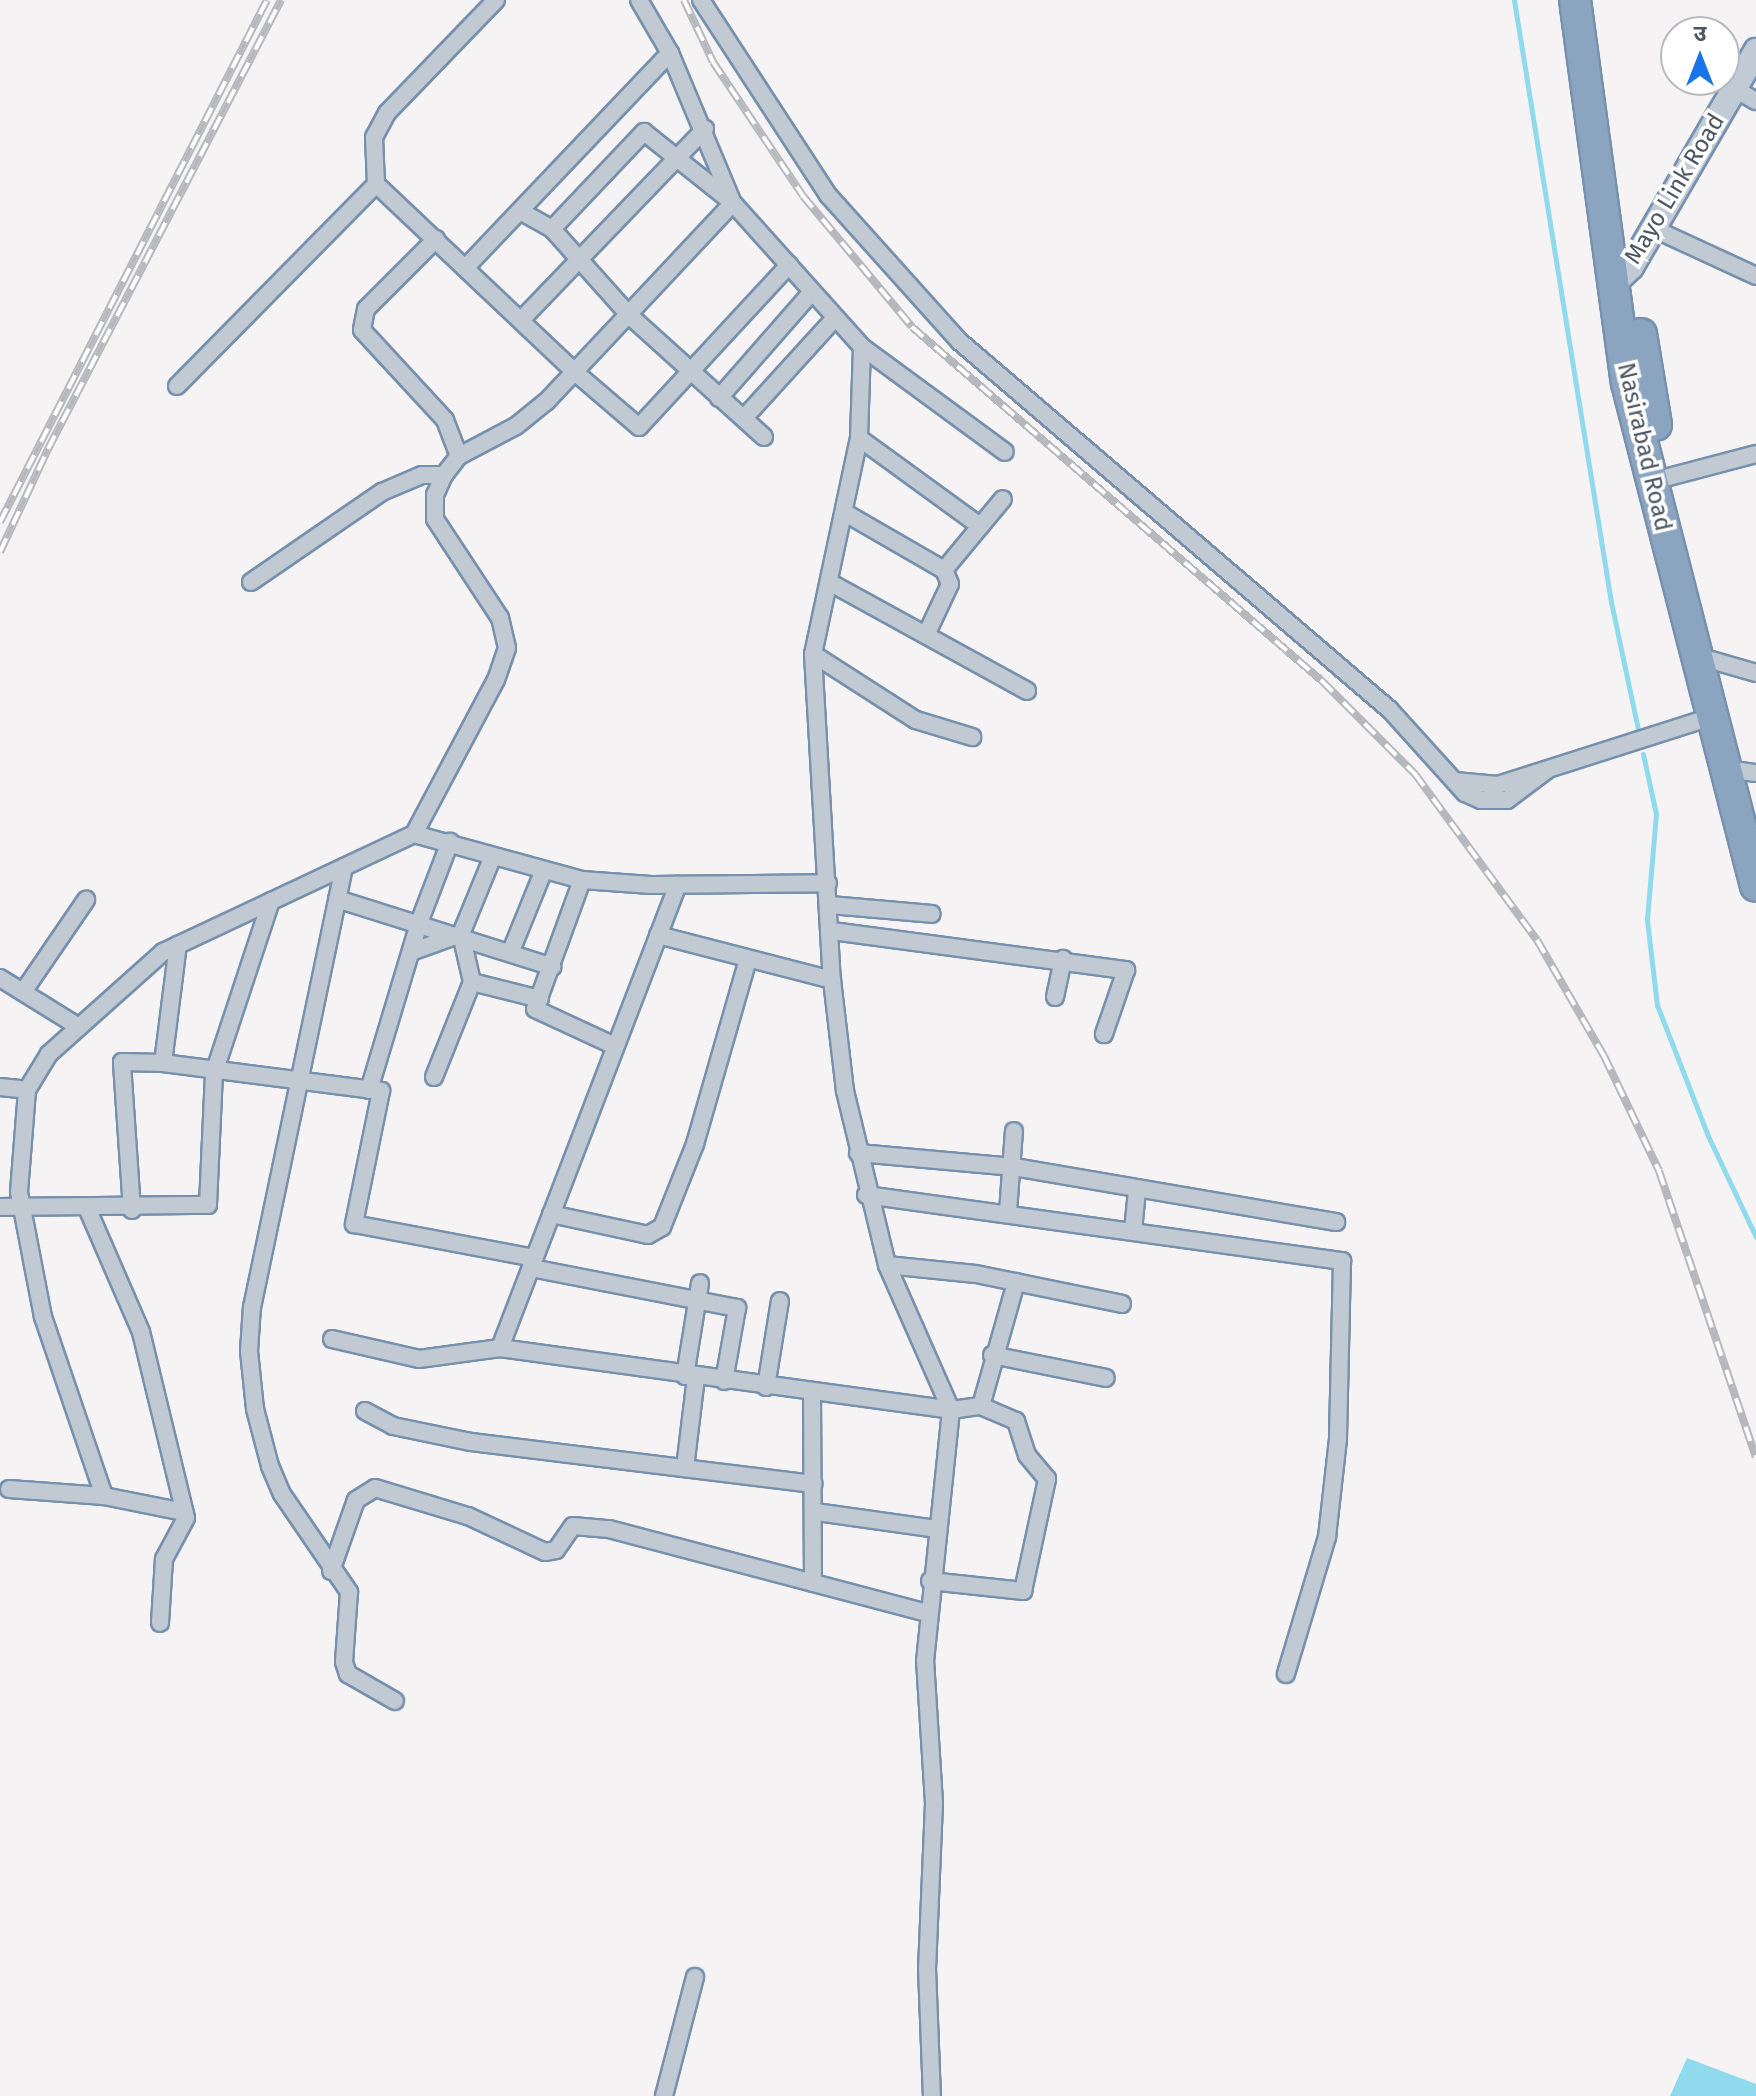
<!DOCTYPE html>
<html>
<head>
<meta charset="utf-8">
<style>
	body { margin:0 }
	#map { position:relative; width:1756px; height:2096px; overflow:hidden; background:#f5f3f3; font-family:"Fira Sans","Noto Sans Devanagari",sans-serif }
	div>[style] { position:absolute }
	.water>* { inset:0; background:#90daee }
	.stream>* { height:5px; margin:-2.5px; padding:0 2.5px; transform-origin:2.5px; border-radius:2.5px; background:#90daee }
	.roads { filter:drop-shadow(2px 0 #7690ad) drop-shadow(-2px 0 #7690ad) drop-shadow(0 2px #7690ad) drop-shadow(0 -2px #7690ad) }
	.street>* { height:16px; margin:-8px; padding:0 8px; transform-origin:8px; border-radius:8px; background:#c1cad2 }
	.secondary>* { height:24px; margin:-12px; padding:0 12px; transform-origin:12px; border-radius:12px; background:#c1cbd6 }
	.highway>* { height:30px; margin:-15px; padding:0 15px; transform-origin:15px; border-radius:15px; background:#8ba5c1 }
	.rail>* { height:8px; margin-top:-4px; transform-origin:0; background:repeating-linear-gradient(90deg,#fff 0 15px,#b5b8bd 0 30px); box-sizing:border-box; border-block:2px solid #b5b8bd }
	span { translate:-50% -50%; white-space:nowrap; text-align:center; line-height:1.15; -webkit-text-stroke:7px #fff; paint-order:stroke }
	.street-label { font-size:24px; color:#4a5661 }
	.north { position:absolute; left:1660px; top:16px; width:80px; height:80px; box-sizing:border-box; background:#fff; border:2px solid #b7bbc0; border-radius:50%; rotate:0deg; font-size:22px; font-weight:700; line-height:32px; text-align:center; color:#4a5661 }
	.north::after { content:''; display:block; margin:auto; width:28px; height:36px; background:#1a73e8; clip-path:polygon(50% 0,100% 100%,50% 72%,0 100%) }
</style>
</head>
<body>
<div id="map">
	<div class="water">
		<i style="clip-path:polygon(1687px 2058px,1756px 2084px,1756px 2096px,1670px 2096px)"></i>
	</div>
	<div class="stream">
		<i style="left:1514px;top:0;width:610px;rotate:80.85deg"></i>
		<i style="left:1611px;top:602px;width:130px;rotate:78deg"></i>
		<i style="left:1643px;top:754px;width:61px;rotate:77.8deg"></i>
		<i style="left:1656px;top:814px;width:106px;rotate:94.9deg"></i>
		<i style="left:1647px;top:920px;width:86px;rotate:83.3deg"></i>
		<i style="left:1657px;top:1005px;width:141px;rotate:68.7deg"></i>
		<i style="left:1708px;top:1136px;width:112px;rotate:64.6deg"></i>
	</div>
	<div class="roads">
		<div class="street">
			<i style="left:496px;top:0;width:157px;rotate:134deg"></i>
			<i style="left:387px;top:113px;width:27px;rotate:118deg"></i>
			<i style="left:374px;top:137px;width:47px;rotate:87.6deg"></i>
			<i style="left:376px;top:184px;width:275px;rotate:43.4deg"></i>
			<i style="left:576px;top:373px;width:83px;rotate:40.6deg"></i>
			<i style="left:639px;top:427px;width:221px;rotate:-47.2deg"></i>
			<i style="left:639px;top:0;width:61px;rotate:59.7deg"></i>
			<i style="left:670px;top:53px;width:160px;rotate:67.3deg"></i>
			<i style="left:701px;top:0;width:234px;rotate:56.9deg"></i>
			<i style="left:829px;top:196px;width:195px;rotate:48.1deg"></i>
			<i style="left:959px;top:341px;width:567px;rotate:40.57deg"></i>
			<i style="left:1390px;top:710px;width:112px;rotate:47.9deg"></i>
			<i style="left:1465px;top:793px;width:17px;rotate:24deg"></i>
			<i style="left:1481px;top:800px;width:26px"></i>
			<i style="left:1507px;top:800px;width:50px;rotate:-36.9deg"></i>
			<i style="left:1735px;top:89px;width:24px;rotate:30deg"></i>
			<i style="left:520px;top:211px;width:37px;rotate:29deg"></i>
			<i style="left:1650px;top:227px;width:117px;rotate:24.8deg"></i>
			<i style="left:436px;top:239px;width:99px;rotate:135deg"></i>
			<i style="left:366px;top:309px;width:21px;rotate:101deg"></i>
			<i style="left:362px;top:330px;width:122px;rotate:47.3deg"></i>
			<i style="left:445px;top:420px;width:39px;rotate:69deg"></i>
			<i style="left:468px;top:265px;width:293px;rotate:-46.4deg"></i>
			<i style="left:522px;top:319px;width:264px;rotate:-46.1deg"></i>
			<i style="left:862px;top:347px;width:91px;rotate:91.9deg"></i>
			<i style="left:859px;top:438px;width:221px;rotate:102deg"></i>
			<i style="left:813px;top:654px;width:327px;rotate:86.7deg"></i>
			<i style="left:832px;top:980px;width:112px;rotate:83.3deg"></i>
			<i style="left:845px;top:1091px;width:179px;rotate:76.4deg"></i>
			<i style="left:887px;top:1265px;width:158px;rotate:66.2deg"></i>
			<i style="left:951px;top:1410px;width:251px;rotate:95.9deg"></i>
			<i style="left:925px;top:1660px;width:143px;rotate:86.4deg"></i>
			<i style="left:934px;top:1803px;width:165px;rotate:92.4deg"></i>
			<i style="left:927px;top:1968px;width:128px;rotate:87.8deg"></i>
			<i style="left:177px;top:386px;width:284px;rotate:-45.4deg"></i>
			<i style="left:719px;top:398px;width:138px;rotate:-48.8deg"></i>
			<i style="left:744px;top:418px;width:134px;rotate:-47.7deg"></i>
			<i style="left:764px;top:437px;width:182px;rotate:-137.9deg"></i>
			<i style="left:629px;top:315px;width:115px;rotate:-131.8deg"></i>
			<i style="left:552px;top:229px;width:134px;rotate:-46.5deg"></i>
			<i style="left:644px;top:132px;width:114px;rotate:38.6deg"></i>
			<i style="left:733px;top:203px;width:193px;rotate:48.1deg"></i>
			<i style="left:862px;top:347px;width:177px;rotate:36.3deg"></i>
			<i style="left:859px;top:438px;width:150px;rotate:36deg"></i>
			<i style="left:1665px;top:478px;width:94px;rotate:-14.8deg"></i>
			<i style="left:847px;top:514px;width:112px;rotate:30deg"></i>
			<i style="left:944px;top:570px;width:92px;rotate:-50.3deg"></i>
			<i style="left:251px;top:582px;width:159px;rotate:-34.5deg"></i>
			<i style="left:382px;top:492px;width:43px;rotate:-23deg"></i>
			<i style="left:422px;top:475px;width:22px"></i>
			<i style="left:829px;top:582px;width:226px;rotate:28.8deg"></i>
			<i style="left:926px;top:635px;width:56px;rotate:-64.8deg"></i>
			<i style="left:950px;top:584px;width:15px;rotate:-113deg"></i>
			<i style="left:813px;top:654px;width:122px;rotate:32.7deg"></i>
			<i style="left:916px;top:720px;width:59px;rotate:16.9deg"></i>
			<i style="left:1711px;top:660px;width:47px;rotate:16.1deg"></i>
			<i style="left:1741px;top:771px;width:15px;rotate:8deg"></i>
			<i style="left:1455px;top:781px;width:43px;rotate:5.3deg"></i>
			<i style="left:1498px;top:785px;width:230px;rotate:-17.7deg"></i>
			<i style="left:414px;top:834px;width:174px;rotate:15.3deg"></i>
			<i style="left:582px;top:880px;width:69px;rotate:4.1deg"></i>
			<i style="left:651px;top:885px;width:177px;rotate:-0.6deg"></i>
			<i style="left:344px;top:867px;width:449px;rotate:101.8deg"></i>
			<i style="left:252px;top:1306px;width:45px;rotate:93.8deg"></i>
			<i style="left:249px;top:1351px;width:58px;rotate:84.1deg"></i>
			<i style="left:255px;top:1409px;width:59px;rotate:75.3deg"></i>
			<i style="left:270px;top:1466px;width:30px;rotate:67deg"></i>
			<i style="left:282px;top:1494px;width:119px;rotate:55.6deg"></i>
			<i style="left:349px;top:1592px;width:70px;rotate:94.1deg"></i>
			<i style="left:344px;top:1662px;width:13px;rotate:72deg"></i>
			<i style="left:348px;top:1674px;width:54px;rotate:29.9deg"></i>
			<i style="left:582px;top:880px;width:137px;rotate:110deg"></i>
			<i style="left:535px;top:1009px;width:88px;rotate:24.8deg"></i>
			<i style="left:337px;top:899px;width:226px;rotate:17.5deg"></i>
			<i style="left:830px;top:905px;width:102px;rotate:5deg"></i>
			<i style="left:832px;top:931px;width:297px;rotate:7.6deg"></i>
			<i style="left:1126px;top:970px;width:68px;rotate:109deg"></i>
			<i style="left:461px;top:934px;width:84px;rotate:-67.7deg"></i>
			<i style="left:658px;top:935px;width:180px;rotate:14.5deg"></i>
			<i style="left:511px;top:951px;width:85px;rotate:-67.9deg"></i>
			<i style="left:411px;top:952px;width:53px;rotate:-19.8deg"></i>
			<i style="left:461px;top:934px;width:49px;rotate:77.1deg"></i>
			<i style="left:0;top:978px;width:93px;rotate:31.8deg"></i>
			<i style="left:23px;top:992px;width:112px;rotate:-55.6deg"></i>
			<i style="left:1055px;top:997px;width:39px;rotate:-78deg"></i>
			<i style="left:163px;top:1063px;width:119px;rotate:-82.8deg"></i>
			<i style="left:434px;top:1077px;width:102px;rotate:-68.2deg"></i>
			<i style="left:472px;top:982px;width:70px;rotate:14deg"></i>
			<i style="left:0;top:1087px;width:27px;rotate:6deg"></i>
			<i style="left:369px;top:1090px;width:174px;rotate:-73.3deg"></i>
			<i style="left:419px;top:923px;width:87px;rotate:-69.1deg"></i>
			<i style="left:858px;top:1153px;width:157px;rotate:5.1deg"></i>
			<i style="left:1014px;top:1167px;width:327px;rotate:9.7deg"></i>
			<i style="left:866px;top:1195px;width:481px;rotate:7.9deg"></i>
			<i style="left:1342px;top:1261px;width:178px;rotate:91.3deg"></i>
			<i style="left:1338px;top:1439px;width:99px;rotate:96.4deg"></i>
			<i style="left:1327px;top:1537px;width:143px;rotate:106.7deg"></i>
			<i style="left:0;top:1207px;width:208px;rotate:-0.6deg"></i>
			<i style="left:208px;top:1205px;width:132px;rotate:-87.4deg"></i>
			<i style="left:214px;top:1073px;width:181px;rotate:-71.7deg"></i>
			<i style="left:88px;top:1210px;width:133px;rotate:66.5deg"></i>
			<i style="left:141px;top:1332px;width:191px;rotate:76.4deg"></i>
			<i style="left:186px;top:1518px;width:47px;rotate:118.2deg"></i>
			<i style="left:164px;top:1559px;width:64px;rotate:93.6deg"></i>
			<i style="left:132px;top:1210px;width:148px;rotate:-93.9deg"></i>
			<i style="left:122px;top:1062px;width:41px;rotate:1.4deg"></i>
			<i style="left:163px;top:1063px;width:220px;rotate:7.3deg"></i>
			<i style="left:381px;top:1091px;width:136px;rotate:101.5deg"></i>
			<i style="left:354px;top:1224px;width:183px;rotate:10.7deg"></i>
			<i style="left:1008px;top:1212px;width:81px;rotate:-85.8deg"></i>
			<i style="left:551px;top:1214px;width:99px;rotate:12.2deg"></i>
			<i style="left:648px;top:1235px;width:16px;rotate:-30deg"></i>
			<i style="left:662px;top:1227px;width:89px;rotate:-68.3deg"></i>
			<i style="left:695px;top:1144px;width:192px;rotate:-74deg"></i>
			<i style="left:1133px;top:1231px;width:41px;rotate:-84.4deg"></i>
			<i style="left:887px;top:1265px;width:89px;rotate:5.8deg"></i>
			<i style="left:976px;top:1274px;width:149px;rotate:11.6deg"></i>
			<i style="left:531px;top:1268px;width:210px;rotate:11deg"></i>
			<i style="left:737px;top:1308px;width:74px;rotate:100.1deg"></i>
			<i style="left:332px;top:1339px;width:89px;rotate:12.9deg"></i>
			<i style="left:419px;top:1359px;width:82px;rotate:-7.7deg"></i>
			<i style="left:500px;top:1348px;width:455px;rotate:7.8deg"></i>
			<i style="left:951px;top:1410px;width:30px;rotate:-8deg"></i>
			<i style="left:981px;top:1406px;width:129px;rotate:-74.2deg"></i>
			<i style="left:500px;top:1348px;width:496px;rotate:-69deg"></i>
			<i style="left:992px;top:1355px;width:116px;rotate:11.4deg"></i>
			<i style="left:685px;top:1376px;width:94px;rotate:-80.8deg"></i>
			<i style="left:766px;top:1387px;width:87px;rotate:-80.8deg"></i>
			<i style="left:812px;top:1393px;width:190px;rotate:89.7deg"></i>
			<i style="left:365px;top:1411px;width:32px;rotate:28deg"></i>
			<i style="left:393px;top:1426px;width:80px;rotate:11.6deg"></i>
			<i style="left:471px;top:1442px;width:345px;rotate:7deg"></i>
			<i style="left:685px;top:1468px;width:92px;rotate:-83.1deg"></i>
			<i style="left:9px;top:1489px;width:95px;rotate:4.2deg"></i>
			<i style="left:104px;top:1496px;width:82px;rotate:11.3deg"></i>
			<i style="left:104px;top:1496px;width:189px;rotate:-108.8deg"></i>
			<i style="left:43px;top:1317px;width:127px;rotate:-100.9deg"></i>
			<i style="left:19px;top:1192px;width:102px;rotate:-85.5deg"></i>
			<i style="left:27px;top:1090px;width:42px;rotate:-58.6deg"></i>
			<i style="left:49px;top:1054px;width:153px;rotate:-41.8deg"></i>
			<i style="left:163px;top:952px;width:277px;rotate:-25.2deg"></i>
			<i style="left:414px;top:834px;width:174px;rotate:-62deg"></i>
			<i style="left:496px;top:680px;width:34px;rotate:-71deg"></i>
			<i style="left:507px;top:648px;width:31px;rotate:-103deg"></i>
			<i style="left:500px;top:618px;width:118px;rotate:-123.3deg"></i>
			<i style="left:435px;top:519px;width:24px;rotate:-90deg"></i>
			<i style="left:435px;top:495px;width:22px;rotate:-66deg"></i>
			<i style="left:444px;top:475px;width:24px;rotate:-52deg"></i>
			<i style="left:459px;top:456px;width:64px;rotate:-27.8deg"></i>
			<i style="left:516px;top:426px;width:38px;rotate:-39deg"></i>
			<i style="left:546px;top:402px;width:273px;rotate:-46.8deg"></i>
			<i style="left:816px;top:1512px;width:122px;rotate:8deg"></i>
			<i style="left:331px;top:1571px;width:75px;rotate:-70.6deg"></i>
			<i style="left:356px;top:1500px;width:22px;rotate:-32deg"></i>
			<i style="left:375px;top:1488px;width:97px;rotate:16.8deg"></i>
			<i style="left:468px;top:1516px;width:85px;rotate:25.1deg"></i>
			<i style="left:545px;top:1552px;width:11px;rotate:-10deg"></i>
			<i style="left:556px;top:1550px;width:29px;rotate:-55deg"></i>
			<i style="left:573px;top:1526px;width:36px;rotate:5deg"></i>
			<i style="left:609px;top:1529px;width:329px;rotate:14.8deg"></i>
			<i style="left:930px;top:1581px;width:94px;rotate:6.1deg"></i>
			<i style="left:1023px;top:1591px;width:115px;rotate:-77.9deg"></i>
			<i style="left:1047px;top:1479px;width:31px;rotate:-130deg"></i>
			<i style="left:1027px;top:1455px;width:36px;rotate:-108deg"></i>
			<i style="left:1016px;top:1421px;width:38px;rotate:-157deg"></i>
			<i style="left:664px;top:2096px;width:123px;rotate:-75.4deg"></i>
		</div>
		<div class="secondary">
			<i style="left:1614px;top:283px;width:23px;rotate:-43deg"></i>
			<i style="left:1631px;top:267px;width:250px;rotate:-59.9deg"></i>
		</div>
		<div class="highway">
			<i style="left:1575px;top:0;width:387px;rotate:82.3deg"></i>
			<i style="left:1627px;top:383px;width:519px;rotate:75.62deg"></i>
			<i style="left:1641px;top:334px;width:92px;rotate:80.6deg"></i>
		</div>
	</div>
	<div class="rail">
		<i style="left:684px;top:0;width:68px;rotate:64.9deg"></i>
		<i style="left:713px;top:62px;width:161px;rotate:56.1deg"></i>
		<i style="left:803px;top:196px;width:170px;rotate:50.2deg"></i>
		<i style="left:912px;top:327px;width:542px;rotate:40.81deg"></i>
		<i style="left:1322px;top:681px;width:132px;rotate:45deg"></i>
		<i style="left:1415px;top:774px;width:206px;rotate:53.7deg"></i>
		<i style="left:1537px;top:940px;width:134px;rotate:60deg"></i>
		<i style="left:1604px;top:1056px;width:127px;rotate:64.4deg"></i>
		<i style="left:1659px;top:1171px;width:302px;rotate:71.3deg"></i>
		<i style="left:0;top:522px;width:586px;rotate:-62.91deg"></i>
		<i style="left:0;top:552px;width:114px;rotate:-65deg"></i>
		<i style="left:48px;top:449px;width:506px;rotate:-62.57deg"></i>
	</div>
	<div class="street-label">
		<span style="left:1675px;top:189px;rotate:-59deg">Mayo Link Road</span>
		<span style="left:1644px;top:447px;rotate:77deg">Nasirabad Road</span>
	</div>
	<div class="north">उ</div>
</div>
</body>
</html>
